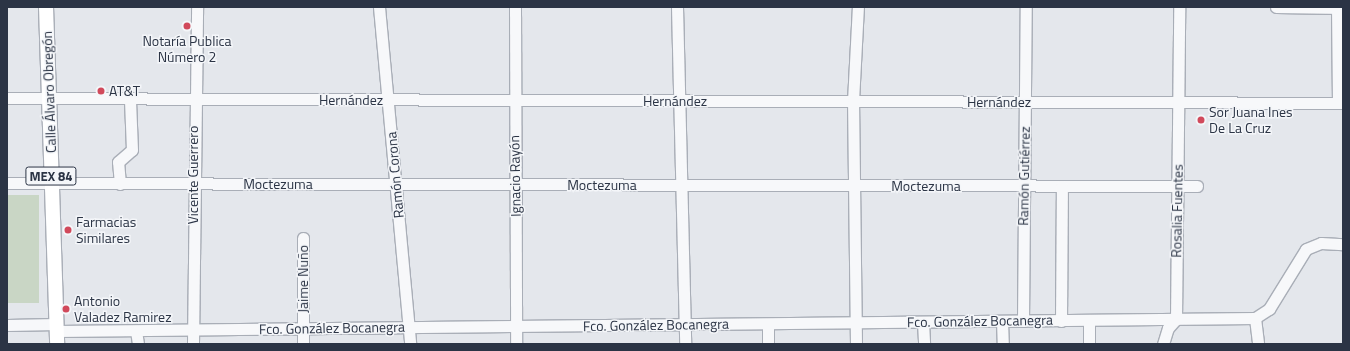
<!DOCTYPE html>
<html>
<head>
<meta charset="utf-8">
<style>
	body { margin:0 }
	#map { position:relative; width:1350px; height:351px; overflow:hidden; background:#e4e7ec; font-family:"Titillium Web",sans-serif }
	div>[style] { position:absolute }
	.green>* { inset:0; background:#c9d6c5; transform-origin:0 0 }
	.roads { filter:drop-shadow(1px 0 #a9aeb7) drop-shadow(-1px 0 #a9aeb7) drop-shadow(0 1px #a9aeb7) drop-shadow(0 -1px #a9aeb7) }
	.minor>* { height:11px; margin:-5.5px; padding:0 5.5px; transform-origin:5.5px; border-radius:5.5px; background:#f7f8fa }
	.major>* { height:14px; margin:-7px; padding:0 7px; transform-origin:7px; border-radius:7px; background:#fff }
	.dots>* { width:11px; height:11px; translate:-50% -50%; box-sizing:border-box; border:2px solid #f4f6f9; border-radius:50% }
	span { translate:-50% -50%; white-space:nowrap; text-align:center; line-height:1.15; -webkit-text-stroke:3px #f4f6f9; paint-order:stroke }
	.shield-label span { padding:1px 3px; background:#f4f6f9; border:1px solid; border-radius:3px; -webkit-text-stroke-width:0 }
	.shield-label { font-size:13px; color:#2b3445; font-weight:700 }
	.poi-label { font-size:14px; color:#2b3445 }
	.left { translate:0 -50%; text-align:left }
	.street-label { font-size:14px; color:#2b3445 }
	.frame { position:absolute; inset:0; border:8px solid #2b3445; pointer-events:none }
</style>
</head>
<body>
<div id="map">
	<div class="green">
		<i style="left:7px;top:195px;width:32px;height:108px"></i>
	</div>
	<div class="roads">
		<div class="minor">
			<i style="left:379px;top:7px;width:338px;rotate:84.7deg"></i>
			<i style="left:515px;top:7px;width:337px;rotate:89.8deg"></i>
			<i style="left:677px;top:7px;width:337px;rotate:88.6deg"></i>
			<i style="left:1276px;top:7px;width:67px;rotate:0.9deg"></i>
			<i style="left:1337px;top:7px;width:96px;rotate:89.4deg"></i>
			<i style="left:7px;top:98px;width:1336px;rotate:0.21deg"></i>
			<i style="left:7px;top:183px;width:1190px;rotate:0.14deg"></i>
			<i style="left:120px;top:184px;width:22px;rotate:-95deg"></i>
			<i style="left:118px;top:162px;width:18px;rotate:-41deg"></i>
			<i style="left:132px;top:150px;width:50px;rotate:-92.3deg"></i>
			<i style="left:1255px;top:318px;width:17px;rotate:-33deg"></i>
			<i style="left:1269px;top:309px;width:70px;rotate:-58.3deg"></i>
			<i style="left:1306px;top:249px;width:16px;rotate:-22deg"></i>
			<i style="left:1321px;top:243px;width:22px;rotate:3deg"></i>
			<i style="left:1255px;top:318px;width:26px;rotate:83deg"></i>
			<i style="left:1176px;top:319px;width:312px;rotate:-89.4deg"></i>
			<i style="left:1002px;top:321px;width:23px;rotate:88deg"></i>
			<i style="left:1023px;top:321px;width:314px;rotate:-89.5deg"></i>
			<i style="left:1061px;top:321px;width:135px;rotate:-89.6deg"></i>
			<i style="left:923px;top:322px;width:22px;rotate:87deg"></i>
			<i style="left:768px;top:324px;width:20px;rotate:90deg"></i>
			<i style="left:7px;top:325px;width:50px;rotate:-1.1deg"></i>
			<i style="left:57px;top:331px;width:1198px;rotate:-0.62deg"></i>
			<i style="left:136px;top:331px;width:13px;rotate:81deg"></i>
			<i style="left:193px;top:344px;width:337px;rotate:-89.3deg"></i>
			<i style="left:303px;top:344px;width:106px;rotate:-90deg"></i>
			<i style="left:856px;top:344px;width:243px;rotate:-90.7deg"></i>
			<i style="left:853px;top:101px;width:94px;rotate:-87deg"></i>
			<i style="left:1089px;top:344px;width:24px;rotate:-90deg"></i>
			<i style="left:1163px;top:344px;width:17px;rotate:-73deg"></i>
			<i style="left:1168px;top:328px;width:12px;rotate:-48deg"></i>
		</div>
		<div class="major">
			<i style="left:46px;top:7px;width:337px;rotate:88.1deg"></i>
		</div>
	</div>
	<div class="dots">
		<i style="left:187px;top:26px;background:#d1495b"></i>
		<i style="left:101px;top:91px;background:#d1495b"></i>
		<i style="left:1201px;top:120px;background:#d1495b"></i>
		<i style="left:68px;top:230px;background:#d1495b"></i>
		<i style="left:66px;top:309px;background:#d1495b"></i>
	</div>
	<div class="shield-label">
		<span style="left:51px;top:176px">MEX 84</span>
	</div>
	<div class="poi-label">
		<span style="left:187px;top:49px">Notaría Publica<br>Número 2</span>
		<span class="left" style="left:109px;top:91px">AT&amp;T</span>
		<span class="left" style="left:1209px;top:120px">Sor Juana Ines<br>De La Cruz</span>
		<span class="left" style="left:76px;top:230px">Farmacias<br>Similares</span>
		<span class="left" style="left:74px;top:309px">Antonio<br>Valadez Ramirez</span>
	</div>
	<div class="street-label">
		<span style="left:49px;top:92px;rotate:-92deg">Calle Álvaro Obregón</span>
		<span style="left:351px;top:100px">Hernández</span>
		<span style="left:675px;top:101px">Hernández</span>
		<span style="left:999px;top:102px">Hernández</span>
		<span style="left:193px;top:175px;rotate:-90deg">Vicente Guerrero</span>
		<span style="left:395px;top:175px;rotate:-95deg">Ramón Corona</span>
		<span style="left:515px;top:176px;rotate:-91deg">Ignacio Rayón</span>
		<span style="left:1024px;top:176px;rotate:-89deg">Ramón Gutiérrez</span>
		<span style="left:278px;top:184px">Moctezuma</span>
		<span style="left:602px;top:185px">Moctezuma</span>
		<span style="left:926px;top:186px">Moctezuma</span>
		<span style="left:1177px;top:211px;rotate:-89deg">Rosalia Fuentes</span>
		<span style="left:303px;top:279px;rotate:-90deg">Jaime Nuño</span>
		<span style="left:980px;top:321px;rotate:-1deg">Fco. González Bocanegra</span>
		<span style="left:656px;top:325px;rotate:-1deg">Fco. González Bocanegra</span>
		<span style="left:332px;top:328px;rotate:-1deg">Fco. González Bocanegra</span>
	</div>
	<div class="frame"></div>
</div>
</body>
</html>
